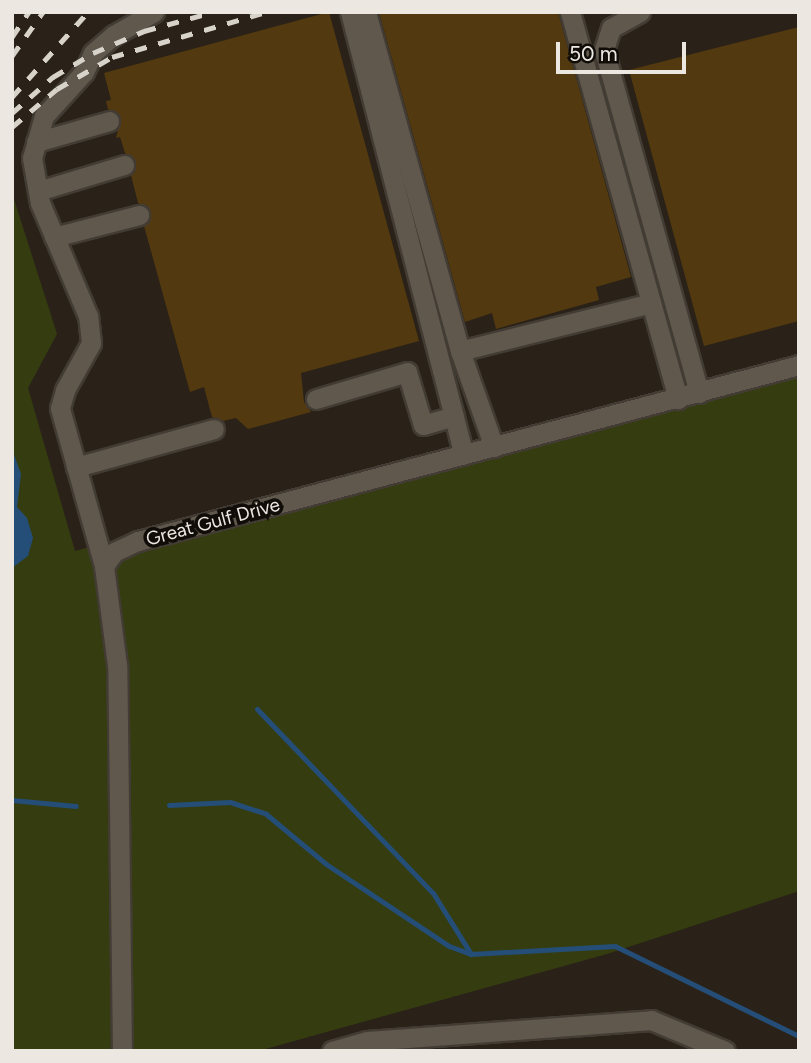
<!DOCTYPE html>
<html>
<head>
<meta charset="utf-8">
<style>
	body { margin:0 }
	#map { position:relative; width:811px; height:1063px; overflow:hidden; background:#2a2218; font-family:Figtree,sans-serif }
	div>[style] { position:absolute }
	.green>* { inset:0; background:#353d10 }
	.water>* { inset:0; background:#244e77 }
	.stream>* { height:5px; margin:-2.5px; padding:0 2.5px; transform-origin:2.5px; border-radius:2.5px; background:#244e77 }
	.building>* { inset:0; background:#52390f }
	.roads { filter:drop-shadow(2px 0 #423c34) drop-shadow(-2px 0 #423c34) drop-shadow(0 2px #423c34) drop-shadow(0 -2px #423c34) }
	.minor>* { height:19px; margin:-9.5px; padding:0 9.5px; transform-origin:9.5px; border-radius:9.5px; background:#60584c }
	.rail>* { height:5px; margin-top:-2.5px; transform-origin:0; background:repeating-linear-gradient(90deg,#d7d2ca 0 12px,transparent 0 24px) }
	span { translate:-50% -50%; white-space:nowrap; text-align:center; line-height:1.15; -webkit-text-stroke:7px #100c08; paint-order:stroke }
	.street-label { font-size:19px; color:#ece7e0 }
	.frame { position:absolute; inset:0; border:14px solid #ece7e0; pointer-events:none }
	.scale { position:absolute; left:556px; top:42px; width:130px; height:32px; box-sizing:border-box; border:4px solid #ece7e0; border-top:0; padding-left:9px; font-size:21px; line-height:24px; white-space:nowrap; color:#ece7e0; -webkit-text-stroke:5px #100c08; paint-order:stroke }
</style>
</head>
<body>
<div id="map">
	<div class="green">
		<i style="clip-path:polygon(12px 193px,57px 334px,28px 388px,75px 551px,799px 354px,799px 891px,607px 954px,258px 1051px,12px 1051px)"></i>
	</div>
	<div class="water">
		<i style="clip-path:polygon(12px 449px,21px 474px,17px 507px,27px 518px,33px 538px,28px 556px,12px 568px)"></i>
	</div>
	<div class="stream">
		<i style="left:257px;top:709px;width:255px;rotate:46.3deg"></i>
		<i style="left:433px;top:893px;width:72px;rotate:58.1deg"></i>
		<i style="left:12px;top:800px;width:64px;rotate:5.4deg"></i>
		<i style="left:169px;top:805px;width:61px;rotate:-2.8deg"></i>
		<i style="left:230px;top:802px;width:38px;rotate:18deg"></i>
		<i style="left:266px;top:814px;width:78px;rotate:39.8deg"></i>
		<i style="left:326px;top:864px;width:148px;rotate:33.7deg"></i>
		<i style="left:449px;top:946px;width:23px;rotate:20deg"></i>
		<i style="left:471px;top:954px;width:144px;rotate:-3.2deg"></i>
		<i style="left:615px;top:946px;width:205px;rotate:26.1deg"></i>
	</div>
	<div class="building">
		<i style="clip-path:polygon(329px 12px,419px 341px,301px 373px,304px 402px,311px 412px,248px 429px,236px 418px,223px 421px,212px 417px,204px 387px,190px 392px,144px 226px,151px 211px,138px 203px,131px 175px,136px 162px,125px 153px,120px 137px,116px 138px,121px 118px,108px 109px,106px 101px,111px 100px,104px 73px)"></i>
		<i style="clip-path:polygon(379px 12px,558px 12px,631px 277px,596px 287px,599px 300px,496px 329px,492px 313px,465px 322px)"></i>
		<i style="clip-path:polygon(799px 27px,799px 321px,704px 346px,629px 70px)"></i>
	</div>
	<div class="roads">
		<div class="minor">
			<i style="left:350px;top:12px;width:457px;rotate:75.6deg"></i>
			<i style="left:366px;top:12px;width:352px;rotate:74.5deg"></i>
			<i style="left:460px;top:351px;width:102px;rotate:70.5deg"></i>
			<i style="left:570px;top:12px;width:402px;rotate:74.4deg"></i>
			<i style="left:640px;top:12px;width:33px;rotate:151deg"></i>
			<i style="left:611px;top:28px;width:23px;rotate:108deg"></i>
			<i style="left:604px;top:50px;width:356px;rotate:74.5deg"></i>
			<i style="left:36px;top:142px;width:76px;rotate:-16deg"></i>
			<i style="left:38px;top:191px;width:90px;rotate:-16.8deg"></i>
			<i style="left:54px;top:237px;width:88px;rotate:-14.5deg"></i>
			<i style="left:460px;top:351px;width:197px;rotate:-14.1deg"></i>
			<i style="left:316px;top:399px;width:95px;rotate:-16.5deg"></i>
			<i style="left:407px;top:372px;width:55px;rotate:73.2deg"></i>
			<i style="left:423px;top:425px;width:32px;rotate:-16deg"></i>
			<i style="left:76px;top:467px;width:143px;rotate:-15.4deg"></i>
			<i style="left:104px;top:566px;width:164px;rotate:-105.6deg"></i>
			<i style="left:60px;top:408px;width:19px;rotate:-74deg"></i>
			<i style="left:65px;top:390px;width:54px;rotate:-61deg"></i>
			<i style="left:91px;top:343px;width:27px;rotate:-96deg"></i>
			<i style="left:88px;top:316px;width:123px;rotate:-113deg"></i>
			<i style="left:40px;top:203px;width:46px;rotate:-100.1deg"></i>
			<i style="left:32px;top:158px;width:44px;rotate:-74.1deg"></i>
			<i style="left:44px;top:116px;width:59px;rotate:-47.7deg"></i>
			<i style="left:84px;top:72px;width:21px;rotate:-65deg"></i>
			<i style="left:93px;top:53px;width:28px;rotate:-41deg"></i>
			<i style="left:114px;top:35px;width:46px;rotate:-29.9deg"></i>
			<i style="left:122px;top:1051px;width:386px;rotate:-90.7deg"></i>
			<i style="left:117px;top:665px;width:100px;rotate:-97.5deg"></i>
			<i style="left:104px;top:566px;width:17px;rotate:-54deg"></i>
			<i style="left:114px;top:552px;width:26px;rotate:-25deg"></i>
			<i style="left:138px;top:541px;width:684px;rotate:-14.91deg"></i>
			<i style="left:332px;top:1051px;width:36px;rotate:-16deg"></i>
			<i style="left:367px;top:1041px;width:285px;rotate:-4.2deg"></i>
			<i style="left:651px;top:1020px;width:80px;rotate:22.7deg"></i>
		</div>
	</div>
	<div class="rail">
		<i style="left:12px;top:37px;width:30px;rotate:-56deg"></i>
		<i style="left:12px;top:56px;width:54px;rotate:-54.8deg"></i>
		<i style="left:12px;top:97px;width:114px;rotate:-48.2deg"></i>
		<i style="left:12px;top:113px;width:55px;rotate:-41.3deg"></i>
		<i style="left:53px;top:77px;width:47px;rotate:-31deg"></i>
		<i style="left:93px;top:53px;width:56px;rotate:-23.3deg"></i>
		<i style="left:144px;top:31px;width:72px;rotate:-15.4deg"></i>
		<i style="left:12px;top:127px;width:59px;rotate:-40.2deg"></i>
		<i style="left:57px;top:89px;width:64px;rotate:-30.2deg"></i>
		<i style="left:112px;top:57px;width:160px;rotate:-16.3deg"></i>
	</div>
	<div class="street-label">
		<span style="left:213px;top:522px;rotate:-15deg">Great Gulf Drive</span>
	</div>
	<div class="frame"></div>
	<div class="scale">50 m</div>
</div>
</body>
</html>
